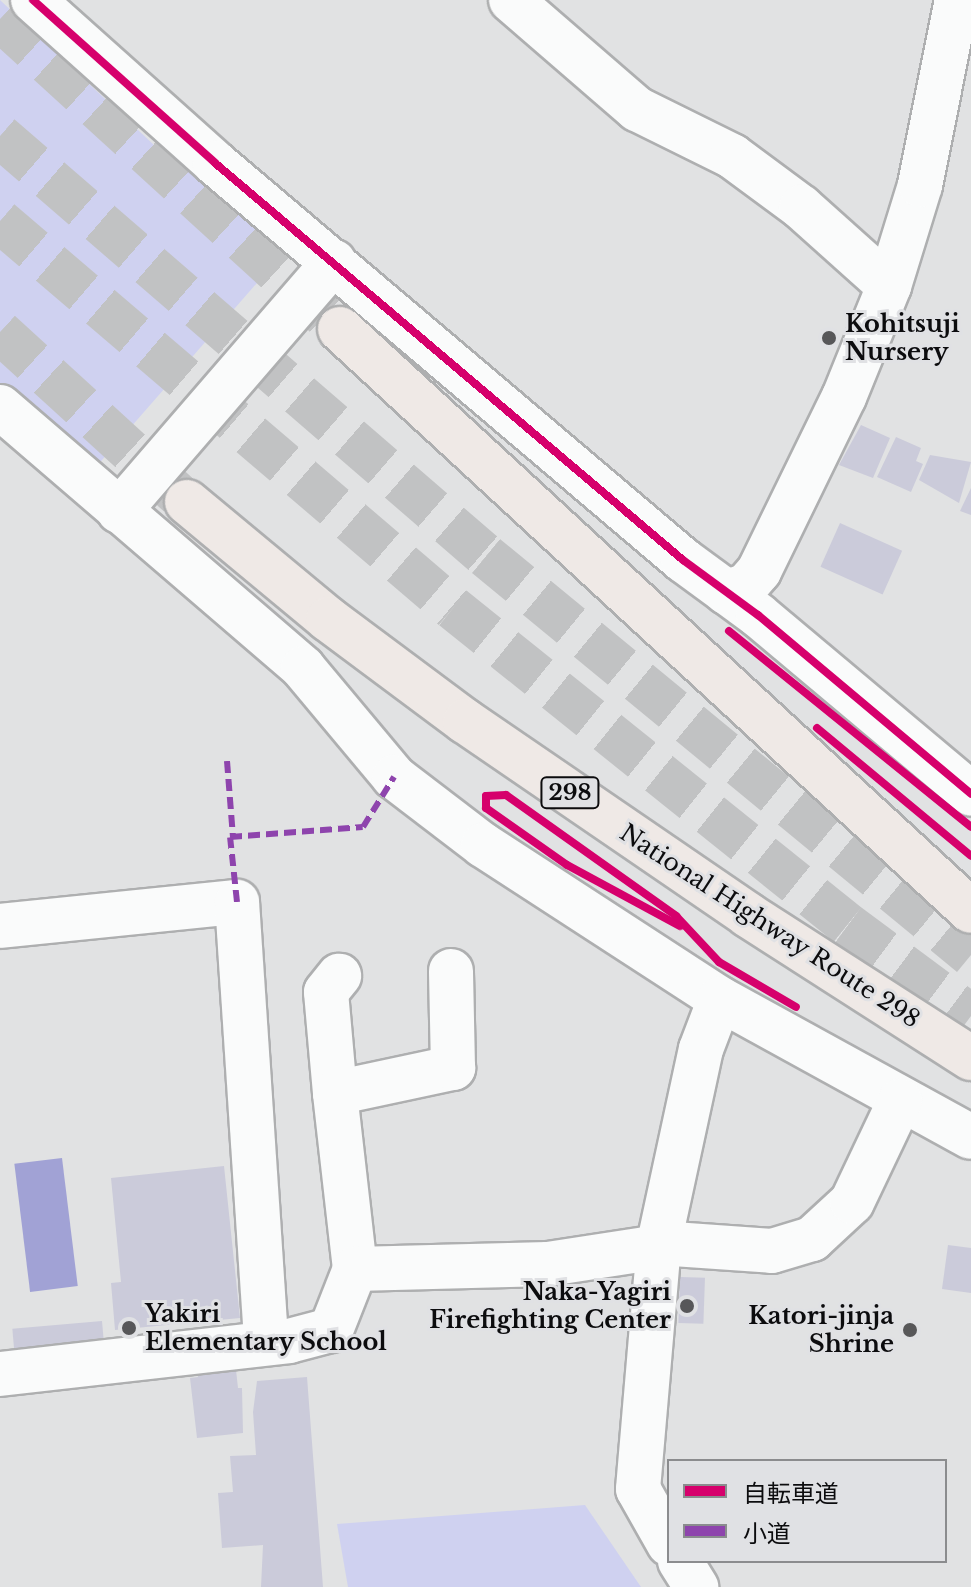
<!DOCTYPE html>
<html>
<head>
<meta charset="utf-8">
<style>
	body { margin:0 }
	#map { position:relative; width:971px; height:1587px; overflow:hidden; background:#e1e2e3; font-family:"Libre Baskerville","Noto Sans JP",serif }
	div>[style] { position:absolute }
	.green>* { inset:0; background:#cfd1f0 }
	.water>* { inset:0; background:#a1a2d5; transform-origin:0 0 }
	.building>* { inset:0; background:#cbcbda; transform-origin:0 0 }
	.highway-tunnel>* { height:44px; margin-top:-22px; transform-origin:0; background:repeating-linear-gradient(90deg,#c1c2c3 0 44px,transparent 0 66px) }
	.roads { filter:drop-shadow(2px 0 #aeafb0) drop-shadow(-2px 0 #aeafb0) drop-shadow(0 2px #aeafb0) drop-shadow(0 -2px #aeafb0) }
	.minor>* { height:44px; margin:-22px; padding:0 22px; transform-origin:22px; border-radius:22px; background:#fafbfb }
	.highway>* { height:44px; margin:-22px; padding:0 22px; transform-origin:22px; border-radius:22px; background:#efe9e6 }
	.quiet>* { height:6px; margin-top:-3px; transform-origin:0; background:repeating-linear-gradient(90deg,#8e44ad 0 12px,transparent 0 18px) }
	.cycleway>* { height:8px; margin:-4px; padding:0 4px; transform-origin:4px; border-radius:4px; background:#d6006c }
	.dots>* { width:22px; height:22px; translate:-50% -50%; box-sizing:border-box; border:4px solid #e0e1e4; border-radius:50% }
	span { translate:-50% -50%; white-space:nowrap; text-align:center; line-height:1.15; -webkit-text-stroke:6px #e0e1e4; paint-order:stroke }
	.shield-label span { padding:2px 6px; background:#e0e1e4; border:2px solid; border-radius:6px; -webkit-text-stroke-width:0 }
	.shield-label { font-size:22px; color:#0c0c0e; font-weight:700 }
	.poi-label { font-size:24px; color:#0c0c0e; font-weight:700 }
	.left { translate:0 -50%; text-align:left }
	.right { translate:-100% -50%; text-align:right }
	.street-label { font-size:24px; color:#0c0c0e }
	.legend { position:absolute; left:667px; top:1459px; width:280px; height:104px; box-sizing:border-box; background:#e0e1e4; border:2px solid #8b8c8e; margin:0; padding:10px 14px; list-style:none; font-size:24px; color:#0c0c0e }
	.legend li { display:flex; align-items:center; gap:16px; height:40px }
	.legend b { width:40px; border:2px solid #8b8c8e }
</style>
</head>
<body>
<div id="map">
	<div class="green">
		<i style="clip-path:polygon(0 0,155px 146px,237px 206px,285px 251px,95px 468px,0 384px)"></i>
		<i style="clip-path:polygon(585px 1505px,641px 1587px,348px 1587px,337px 1524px)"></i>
	</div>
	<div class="water">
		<i style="left:62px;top:1158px;width:129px;height:48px;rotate:83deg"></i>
	</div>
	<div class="building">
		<i style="clip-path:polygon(861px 425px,890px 438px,873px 478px,839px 465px)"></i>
		<i style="clip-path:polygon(896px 437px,921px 448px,916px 461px,923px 464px,911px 492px,877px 477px)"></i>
		<i style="clip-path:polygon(930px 455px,971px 462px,959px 503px,919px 480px)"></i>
		<i style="clip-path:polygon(971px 488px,971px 515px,960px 511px)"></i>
		<i style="left:840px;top:523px;width:68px;height:48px;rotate:24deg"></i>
		<i style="clip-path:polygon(224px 1166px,240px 1318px,115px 1330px,111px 1283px,121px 1282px,111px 1178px)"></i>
		<i style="clip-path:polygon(948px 1245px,971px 1248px,971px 1293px,942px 1289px)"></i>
		<i style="left:680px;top:1277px;width:25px;height:46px;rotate:2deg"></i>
		<i style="left:102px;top:1321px;width:22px;height:90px;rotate:85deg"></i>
		<i style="clip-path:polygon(252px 1357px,254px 1368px,236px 1370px,238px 1388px,242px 1388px,243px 1433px,197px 1438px,190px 1378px,198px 1377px,196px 1364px)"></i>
		<i style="clip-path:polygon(307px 1377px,323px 1587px,261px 1587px,263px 1545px,222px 1548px,218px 1493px,233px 1492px,230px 1456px,256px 1455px,253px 1412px,257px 1381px)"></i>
	</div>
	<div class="highway-tunnel">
		<i style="left:0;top:19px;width:460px;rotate:42.4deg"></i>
		<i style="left:0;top:136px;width:642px;rotate:40.83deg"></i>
		<i style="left:486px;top:556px;width:628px;rotate:39.44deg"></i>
		<i style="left:0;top:221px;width:596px;rotate:40.51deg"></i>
		<i style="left:453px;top:608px;width:506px;rotate:38.75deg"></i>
		<i style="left:848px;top:925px;width:153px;rotate:36.5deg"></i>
		<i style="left:0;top:332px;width:246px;rotate:42.4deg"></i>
	</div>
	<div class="roads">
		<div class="minor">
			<i style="left:33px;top:0;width:244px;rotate:41.8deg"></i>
			<i style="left:215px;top:163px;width:614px;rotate:40.31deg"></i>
			<i style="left:683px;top:560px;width:93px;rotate:36.3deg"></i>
			<i style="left:758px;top:615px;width:278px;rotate:40deg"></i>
			<i style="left:511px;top:0;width:167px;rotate:40.9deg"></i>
			<i style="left:637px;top:109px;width:106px;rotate:26.3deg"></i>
			<i style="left:732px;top:156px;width:86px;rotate:36.5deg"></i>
			<i style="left:801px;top:207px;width:118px;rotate:41.9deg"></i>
			<i style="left:0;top:407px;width:400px;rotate:40.7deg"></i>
			<i style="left:303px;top:668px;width:142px;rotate:50.1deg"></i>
			<i style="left:394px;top:777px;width:112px;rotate:37.4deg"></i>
			<i style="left:483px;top:845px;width:283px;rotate:33deg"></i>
			<i style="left:720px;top:999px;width:286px;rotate:28.8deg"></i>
			<i style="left:119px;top:511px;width:329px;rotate:-49.2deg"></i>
			<i style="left:726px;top:592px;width:21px;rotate:-17deg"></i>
			<i style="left:746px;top:586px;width:20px;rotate:-49deg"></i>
			<i style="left:759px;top:571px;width:194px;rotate:-64deg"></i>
			<i style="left:844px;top:397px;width:120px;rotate:-67.9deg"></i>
			<i style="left:889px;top:286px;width:106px;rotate:-72.9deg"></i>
			<i style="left:920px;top:185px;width:189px;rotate:-78.7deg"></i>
			<i style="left:0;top:926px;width:238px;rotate:-5.8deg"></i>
			<i style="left:237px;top:902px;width:439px;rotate:86.2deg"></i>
			<i style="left:335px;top:1093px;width:101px;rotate:-95.1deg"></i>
			<i style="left:326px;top:992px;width:21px;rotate:-51deg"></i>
			<i style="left:659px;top:1243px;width:113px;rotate:4deg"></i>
			<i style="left:772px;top:1251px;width:42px;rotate:-16.7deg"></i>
			<i style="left:812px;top:1239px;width:54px;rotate:-42.8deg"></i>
			<i style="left:852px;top:1202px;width:112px;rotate:-64.6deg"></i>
			<i style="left:355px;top:1269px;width:177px;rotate:-96.5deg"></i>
			<i style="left:335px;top:1093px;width:121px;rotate:-12deg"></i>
			<i style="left:453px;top:1068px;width:97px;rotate:-91.2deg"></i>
			<i style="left:0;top:1374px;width:291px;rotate:-6.5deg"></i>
			<i style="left:289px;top:1341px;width:43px;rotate:-14.7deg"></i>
			<i style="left:331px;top:1330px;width:66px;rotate:-68.5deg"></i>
			<i style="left:355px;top:1269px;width:193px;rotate:-1.5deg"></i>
			<i style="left:548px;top:1264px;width:112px;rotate:-8.7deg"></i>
			<i style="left:669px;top:1544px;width:63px;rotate:-119.4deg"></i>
			<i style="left:638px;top:1489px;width:247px;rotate:-85.1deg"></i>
			<i style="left:659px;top:1243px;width:198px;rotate:-77.8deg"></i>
			<i style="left:701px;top:1049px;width:53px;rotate:-69.2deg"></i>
			<i style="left:680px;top:1561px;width:31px;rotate:58deg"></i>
		</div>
		<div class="highway">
			<i style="left:340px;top:329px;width:858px;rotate:42.69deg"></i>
			<i style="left:187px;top:502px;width:183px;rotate:39.7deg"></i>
			<i style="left:328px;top:619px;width:171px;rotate:36.7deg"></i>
			<i style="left:465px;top:721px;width:343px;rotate:34.4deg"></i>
			<i style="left:748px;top:915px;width:265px;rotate:32.7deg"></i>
		</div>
	</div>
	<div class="quiet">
		<i style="left:227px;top:761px;width:76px;rotate:85.5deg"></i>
		<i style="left:237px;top:902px;width:65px;rotate:-96.1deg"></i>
		<i style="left:230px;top:837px;width:133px;rotate:-4.3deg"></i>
		<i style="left:363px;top:827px;width:59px;rotate:-58.2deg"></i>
	</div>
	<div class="cycleway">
		<i style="left:33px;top:0;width:244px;rotate:41.8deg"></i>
		<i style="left:215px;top:163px;width:614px;rotate:40.31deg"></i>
		<i style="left:683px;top:560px;width:93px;rotate:36.3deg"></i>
		<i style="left:758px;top:615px;width:278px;rotate:40deg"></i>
		<i style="left:729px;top:631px;width:311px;rotate:39deg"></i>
		<i style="left:817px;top:728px;width:200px;rotate:39.7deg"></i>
		<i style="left:680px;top:926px;width:128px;rotate:-151.6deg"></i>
		<i style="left:567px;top:865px;width:99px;rotate:-144.9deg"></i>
		<i style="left:486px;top:808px;width:12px;rotate:-90deg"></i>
		<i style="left:486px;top:796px;width:20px;rotate:-3deg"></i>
		<i style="left:506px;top:795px;width:209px;rotate:35.4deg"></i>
		<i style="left:676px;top:916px;width:63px;rotate:46.9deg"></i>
		<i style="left:719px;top:962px;width:89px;rotate:30.3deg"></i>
	</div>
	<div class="dots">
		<i style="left:829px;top:338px;background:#575759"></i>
		<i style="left:687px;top:1306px;background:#575759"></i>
		<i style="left:129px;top:1328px;background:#575759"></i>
		<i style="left:910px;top:1330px;background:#575759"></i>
	</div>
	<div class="shield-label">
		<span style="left:570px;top:793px">298</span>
	</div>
	<div class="poi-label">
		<span class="left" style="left:845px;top:338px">Kohitsuji<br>Nursery</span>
		<span class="right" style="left:671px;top:1306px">Naka-Yagiri<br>Firefighting Center</span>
		<span class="left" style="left:145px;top:1328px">Yakiri<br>Elementary School</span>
		<span class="right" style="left:894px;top:1330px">Katori-jinja<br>Shrine</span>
	</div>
	<div class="street-label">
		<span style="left:770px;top:926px;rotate:33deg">National Highway Route 298</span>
	</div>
	<ul class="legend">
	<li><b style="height:10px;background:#d6006c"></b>自転車道</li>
	<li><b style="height:10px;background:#8e44ad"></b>小道</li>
	</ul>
</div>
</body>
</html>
